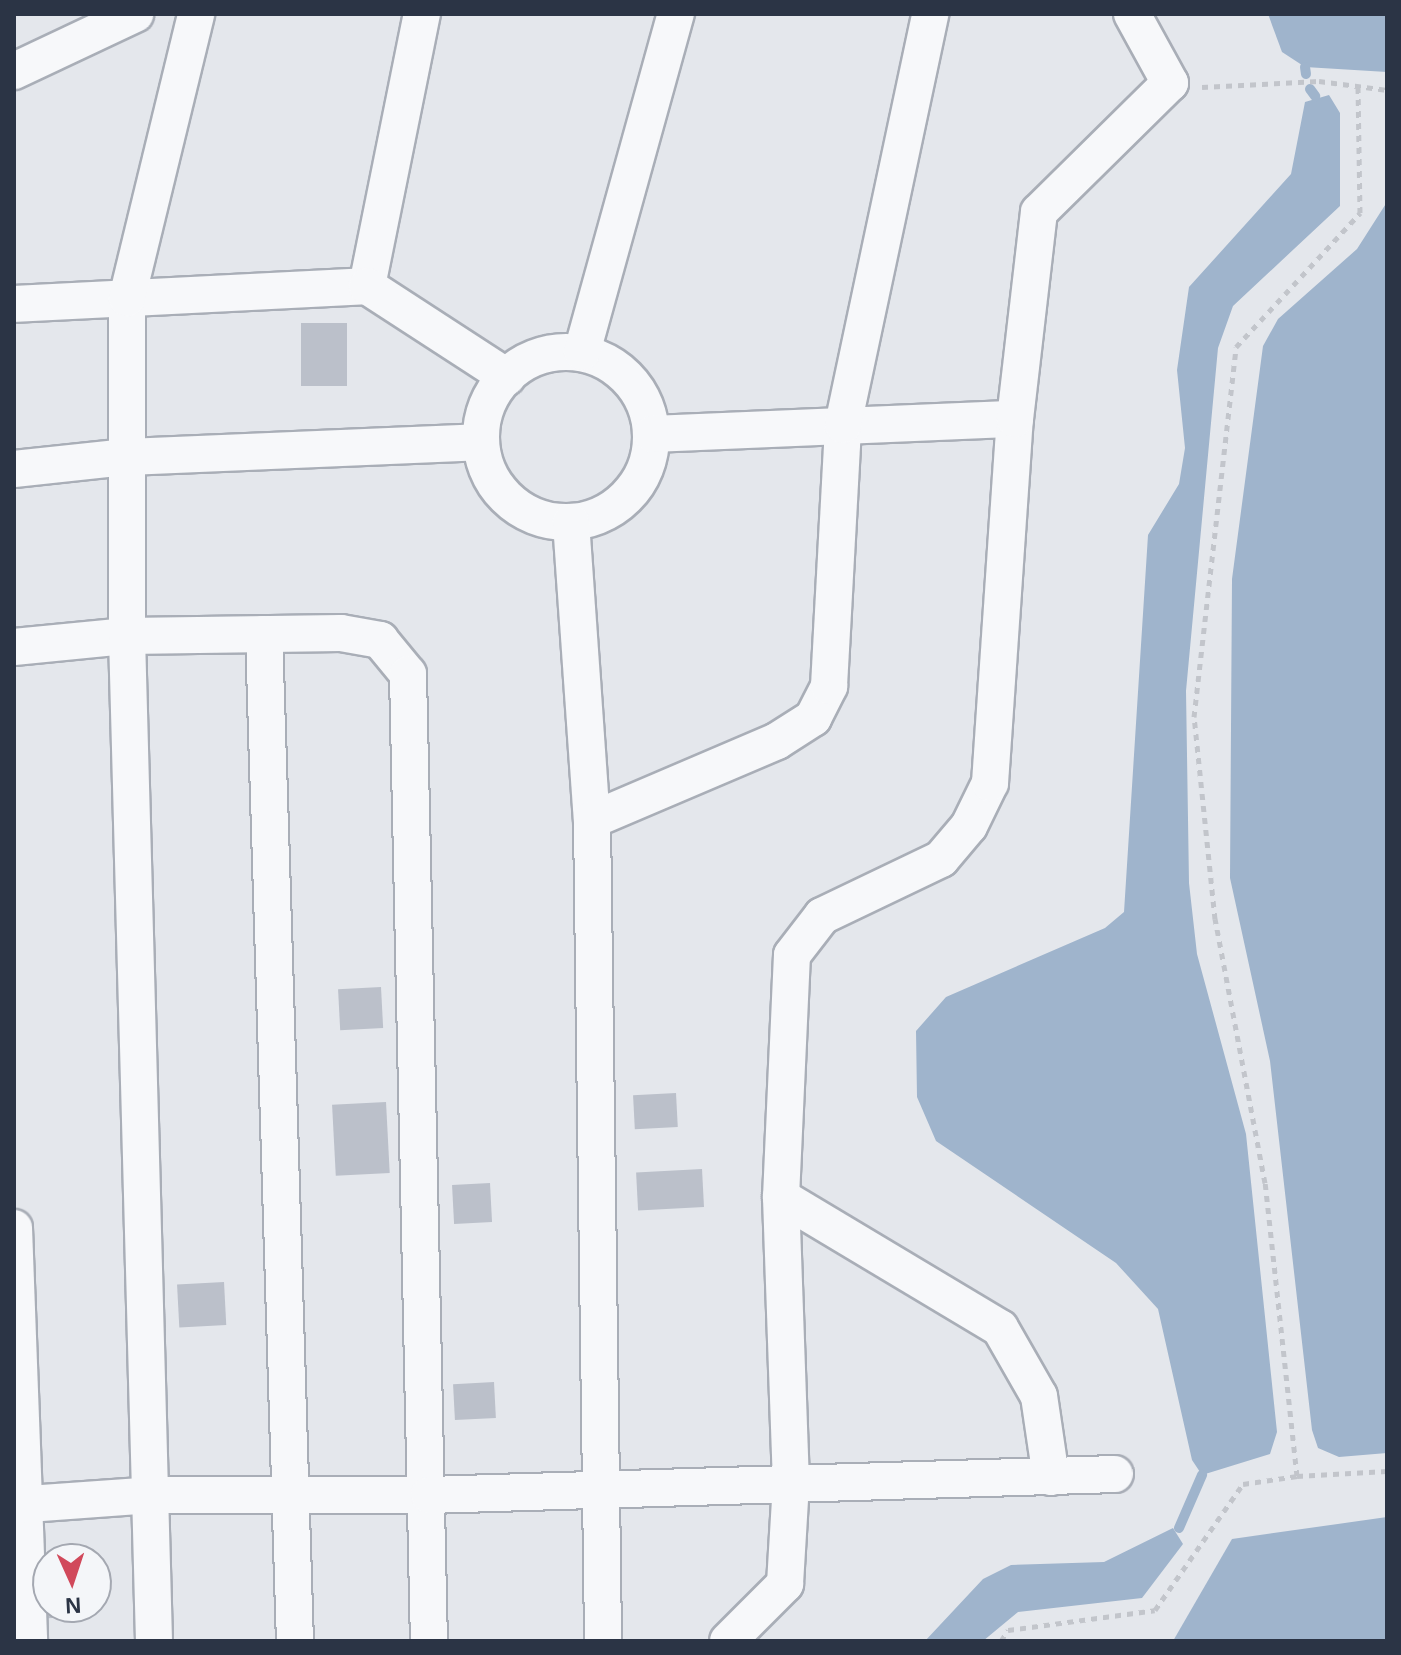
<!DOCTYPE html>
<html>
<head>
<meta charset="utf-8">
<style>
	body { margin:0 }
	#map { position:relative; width:1401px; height:1655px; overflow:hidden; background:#e4e7ec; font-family:Helvetica,sans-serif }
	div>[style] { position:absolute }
	.water>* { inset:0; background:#9fb4cc }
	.stream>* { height:10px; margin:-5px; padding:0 5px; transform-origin:5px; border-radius:5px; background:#9fb4cc }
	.building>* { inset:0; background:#bbc0ca; transform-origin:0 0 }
	.path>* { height:5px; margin-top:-2.5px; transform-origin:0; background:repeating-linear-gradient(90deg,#c2c5cb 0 6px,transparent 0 12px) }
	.roads { filter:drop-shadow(2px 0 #a9aeb7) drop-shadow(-2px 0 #a9aeb7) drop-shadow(0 2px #a9aeb7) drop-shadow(0 -2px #a9aeb7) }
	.minor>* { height:36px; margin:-18px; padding:0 18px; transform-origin:18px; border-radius:18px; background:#f7f8fa }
	.minor>.ring { margin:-18px; padding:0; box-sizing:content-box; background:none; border:36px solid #f7f8fa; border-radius:50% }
	span { translate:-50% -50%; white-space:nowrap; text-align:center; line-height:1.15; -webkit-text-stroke:7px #f4f6f9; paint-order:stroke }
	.frame { position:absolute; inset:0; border:16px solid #2b3445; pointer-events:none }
	.north { position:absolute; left:32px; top:1543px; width:80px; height:80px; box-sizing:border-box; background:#f4f6f9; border:2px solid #a4a8b1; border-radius:50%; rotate:177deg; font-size:22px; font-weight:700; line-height:32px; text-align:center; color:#2b3445 }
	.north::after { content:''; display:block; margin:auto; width:28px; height:36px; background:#d1495b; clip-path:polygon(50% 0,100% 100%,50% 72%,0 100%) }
</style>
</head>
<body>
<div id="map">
	<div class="water">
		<i style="clip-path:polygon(1268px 14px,1387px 14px,1387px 72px,1305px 67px,1282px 52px)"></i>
		<i style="clip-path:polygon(1329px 95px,1340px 113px,1340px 206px,1233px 306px,1218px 348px,1186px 691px,1189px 883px,1197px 954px,1246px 1134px,1277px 1432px,1270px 1454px,1202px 1475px,1192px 1460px,1158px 1309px,1116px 1263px,936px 1141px,917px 1097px,916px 1031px,946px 997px,1105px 928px,1124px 912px,1148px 535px,1179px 484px,1185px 448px,1177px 370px,1189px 287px,1291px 174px,1305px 102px)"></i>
		<i style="clip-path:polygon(1387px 202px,1387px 1453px,1339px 1457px,1318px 1448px,1312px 1430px,1270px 1061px,1230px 878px,1232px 579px,1263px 346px,1278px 319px,1357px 249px)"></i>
		<i style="clip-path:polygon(1387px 1517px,1387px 1641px,1173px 1641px,1232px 1539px)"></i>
		<i style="clip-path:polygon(1173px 1528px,1183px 1544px,1142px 1598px,1018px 1612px,983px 1641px,925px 1641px,983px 1579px,1011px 1565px,1104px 1562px)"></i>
	</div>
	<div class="stream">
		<i style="left:1305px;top:67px;width:7px;rotate:82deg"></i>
		<i style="left:1310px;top:89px;width:9px;rotate:54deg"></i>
		<i style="left:1179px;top:1528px;width:58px;rotate:-66.5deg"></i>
	</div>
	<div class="building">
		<i style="left:301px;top:323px;width:46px;height:63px"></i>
		<i style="left:381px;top:987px;width:41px;height:43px;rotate:87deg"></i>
		<i style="left:676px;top:1093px;width:34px;height:43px;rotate:87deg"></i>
		<i style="left:386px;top:1102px;width:71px;height:54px;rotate:87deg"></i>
		<i style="left:702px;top:1169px;width:38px;height:66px;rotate:87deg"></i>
		<i style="left:490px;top:1183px;width:39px;height:38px;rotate:87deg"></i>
		<i style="left:224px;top:1282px;width:43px;height:47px;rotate:87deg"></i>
		<i style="left:494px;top:1382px;width:36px;height:41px;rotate:87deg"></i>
		<i style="clip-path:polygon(35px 1580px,48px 1580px,48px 1607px,82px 1607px,82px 1616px,37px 1619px)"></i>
	</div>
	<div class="path">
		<i style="left:1202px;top:87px;width:117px;rotate:-2.9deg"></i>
		<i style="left:1319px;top:81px;width:69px;rotate:7.5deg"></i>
		<i style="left:1297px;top:1476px;width:90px;rotate:-3.2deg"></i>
		<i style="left:1001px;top:1641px;width:13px;rotate:-58deg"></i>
		<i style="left:1008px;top:1630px;width:148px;rotate:-7.7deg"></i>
		<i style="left:1155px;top:1610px;width:154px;rotate:-55.1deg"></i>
		<i style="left:1243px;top:1484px;width:55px;rotate:-8.4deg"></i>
		<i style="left:1297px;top:1476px;width:295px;rotate:-96.2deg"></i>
		<i style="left:1265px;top:1183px;width:269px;rotate:-100.7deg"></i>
		<i style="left:1215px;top:919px;width:203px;rotate:-95.9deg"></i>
		<i style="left:1194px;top:717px;width:372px;rotate:-83.5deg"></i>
		<i style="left:1236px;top:347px;width:183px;rotate:-47.2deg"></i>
		<i style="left:1360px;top:213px;width:130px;rotate:-90.9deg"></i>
	</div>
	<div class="roads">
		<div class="minor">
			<i style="left:14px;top:71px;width:134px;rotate:-25.2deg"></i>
			<i style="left:367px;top:286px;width:278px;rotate:-78.6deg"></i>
			<i style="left:14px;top:304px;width:353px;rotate:-2.9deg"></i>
			<i style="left:367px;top:286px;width:167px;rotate:33deg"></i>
			<i class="ring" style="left:481px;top:352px;width:134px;height:134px"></i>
			<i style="left:582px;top:352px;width:351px;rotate:-74.5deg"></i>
			<i style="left:652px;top:434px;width:363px;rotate:-2.4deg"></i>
			<i style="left:14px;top:469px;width:114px;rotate:-6.1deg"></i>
			<i style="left:127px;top:457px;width:352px;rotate:-2.4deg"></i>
			<i style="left:571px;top:522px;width:299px;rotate:86deg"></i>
			<i style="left:592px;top:820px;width:821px;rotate:89.23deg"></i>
			<i style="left:264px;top:634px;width:1007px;rotate:88.24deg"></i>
			<i style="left:14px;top:647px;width:114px;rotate:-5.6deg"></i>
			<i style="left:127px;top:636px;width:214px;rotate:-0.8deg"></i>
			<i style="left:341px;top:633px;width:40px;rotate:10deg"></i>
			<i style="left:380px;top:640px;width:44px;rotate:50.5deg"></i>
			<i style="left:408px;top:674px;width:967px;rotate:88.76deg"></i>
			<i style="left:592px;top:820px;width:201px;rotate:-23.1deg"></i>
			<i style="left:777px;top:741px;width:43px;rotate:-32.6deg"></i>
			<i style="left:813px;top:718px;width:36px;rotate:-63deg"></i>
			<i style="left:829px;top:686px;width:261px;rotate:-86.9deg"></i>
			<i style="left:843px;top:425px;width:420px;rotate:-78deg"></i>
			<i style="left:781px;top:1197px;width:255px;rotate:30.9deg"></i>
			<i style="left:1000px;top:1328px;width:78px;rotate:60.2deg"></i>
			<i style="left:1039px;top:1396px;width:82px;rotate:81.6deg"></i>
			<i style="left:14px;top:1228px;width:413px;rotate:87.9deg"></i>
			<i style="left:14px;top:1505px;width:138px;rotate:-4.1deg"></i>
			<i style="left:152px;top:1495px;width:277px"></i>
			<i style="left:429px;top:1495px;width:686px;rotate:-1.75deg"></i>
			<i style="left:154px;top:1641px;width:1005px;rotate:-91.54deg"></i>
			<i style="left:127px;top:636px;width:338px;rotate:-90deg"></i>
			<i style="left:127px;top:298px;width:292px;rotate:-76.3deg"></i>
			<i style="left:728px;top:1641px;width:81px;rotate:-45deg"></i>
			<i style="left:785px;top:1584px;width:100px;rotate:-86.6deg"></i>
			<i style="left:791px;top:1484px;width:287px;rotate:-92deg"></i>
			<i style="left:781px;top:1197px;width:242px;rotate:-87.4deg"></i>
			<i style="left:792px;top:955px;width:49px;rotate:-52.4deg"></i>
			<i style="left:822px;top:916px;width:132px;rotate:-25.6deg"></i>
			<i style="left:941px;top:859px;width:43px;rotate:-49.7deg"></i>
			<i style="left:969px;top:826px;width:48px;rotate:-64deg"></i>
			<i style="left:990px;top:783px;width:365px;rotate:-86.1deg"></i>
			<i style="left:1015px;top:419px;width:208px;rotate:-83.4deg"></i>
			<i style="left:1039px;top:212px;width:184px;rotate:-44.6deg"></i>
			<i style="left:1170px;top:83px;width:79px;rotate:-118.8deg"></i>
		</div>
	</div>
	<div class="frame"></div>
	<div class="north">N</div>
</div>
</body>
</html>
